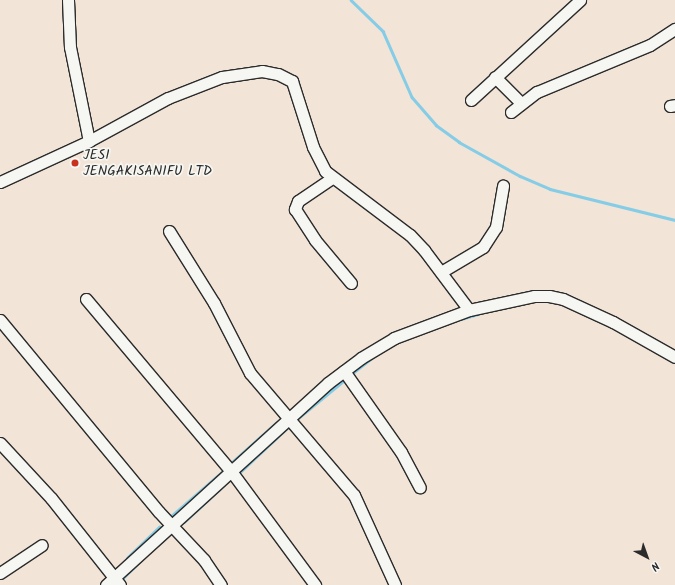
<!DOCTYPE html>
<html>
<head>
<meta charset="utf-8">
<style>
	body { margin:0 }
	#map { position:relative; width:675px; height:585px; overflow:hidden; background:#f2e4d7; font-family:Kalam,sans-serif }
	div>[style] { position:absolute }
	.stream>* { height:2.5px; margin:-1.25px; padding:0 1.25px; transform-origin:1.25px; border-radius:1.25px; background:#85cce6 }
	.roads { filter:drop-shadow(1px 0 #2b2b2b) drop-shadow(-1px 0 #2b2b2b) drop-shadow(0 1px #2b2b2b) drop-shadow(0 -1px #2b2b2b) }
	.minor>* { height:11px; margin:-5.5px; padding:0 5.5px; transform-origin:5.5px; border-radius:5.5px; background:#f6f6f2 }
	.dots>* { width:11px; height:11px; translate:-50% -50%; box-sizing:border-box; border:2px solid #f6f6f2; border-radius:50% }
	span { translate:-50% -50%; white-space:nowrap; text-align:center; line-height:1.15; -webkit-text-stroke:3.5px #f6f6f2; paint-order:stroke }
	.poi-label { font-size:14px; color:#2b2b2b }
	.left { translate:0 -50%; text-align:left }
	.north { position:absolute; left:627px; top:537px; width:40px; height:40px; -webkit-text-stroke:3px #f6f6f2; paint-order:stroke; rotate:139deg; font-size:11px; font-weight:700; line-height:16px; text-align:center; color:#2b2b2b }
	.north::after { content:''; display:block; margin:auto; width:14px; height:18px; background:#2b2b2b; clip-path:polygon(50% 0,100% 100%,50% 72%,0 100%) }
</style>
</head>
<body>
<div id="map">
	<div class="stream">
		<i style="left:351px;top:0;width:45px;rotate:44.1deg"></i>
		<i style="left:383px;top:31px;width:72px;rotate:66.3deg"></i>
		<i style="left:412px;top:97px;width:37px;rotate:49deg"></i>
		<i style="left:436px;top:125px;width:29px;rotate:36deg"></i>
		<i style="left:459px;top:142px;width:70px;rotate:29.1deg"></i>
		<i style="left:520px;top:176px;width:33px;rotate:23deg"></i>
		<i style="left:550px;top:189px;width:129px;rotate:13.9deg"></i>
		<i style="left:461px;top:319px;width:18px;rotate:-16deg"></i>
		<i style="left:350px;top:375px;width:29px;rotate:-38deg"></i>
		<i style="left:296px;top:420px;width:66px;rotate:-39.5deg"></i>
		<i style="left:230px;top:464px;width:63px;rotate:-41.8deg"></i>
		<i style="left:238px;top:474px;width:69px;rotate:-43.2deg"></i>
		<i style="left:170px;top:517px;width:69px;rotate:-40.9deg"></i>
		<i style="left:184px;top:522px;width:54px;rotate:-42.8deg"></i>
		<i style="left:158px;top:545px;width:18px;rotate:-43deg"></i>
		<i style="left:127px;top:558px;width:45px;rotate:-44.1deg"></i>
		<i style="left:121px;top:580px;width:42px;rotate:-45deg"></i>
	</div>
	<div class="roads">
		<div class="minor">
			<i style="left:68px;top:0;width:47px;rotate:87.6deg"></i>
			<i style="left:70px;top:47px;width:96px;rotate:78.6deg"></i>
			<i style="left:495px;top:77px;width:37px;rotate:45deg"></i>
			<i style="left:471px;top:100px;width:148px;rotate:-42.5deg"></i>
			<i style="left:670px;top:106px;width:5px;rotate:-11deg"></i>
			<i style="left:511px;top:112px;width:33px;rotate:-38deg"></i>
			<i style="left:537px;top:92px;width:122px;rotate:-22.6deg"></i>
			<i style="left:650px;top:45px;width:30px;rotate:-33deg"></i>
			<i style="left:332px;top:178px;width:41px;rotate:145.9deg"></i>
			<i style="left:298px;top:201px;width:9px;rotate:111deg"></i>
			<i style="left:295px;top:209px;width:37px;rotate:57deg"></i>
			<i style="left:315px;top:240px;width:56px;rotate:50.1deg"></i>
			<i style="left:0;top:182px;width:98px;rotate:-24.7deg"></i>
			<i style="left:89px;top:141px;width:90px;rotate:-28.6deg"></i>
			<i style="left:168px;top:98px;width:58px;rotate:-21.3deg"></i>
			<i style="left:222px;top:77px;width:40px;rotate:-8.5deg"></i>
			<i style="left:262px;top:71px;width:16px;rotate:11deg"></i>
			<i style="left:278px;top:74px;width:16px;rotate:27deg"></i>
			<i style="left:292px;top:81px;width:69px;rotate:72.3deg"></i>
			<i style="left:313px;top:147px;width:27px;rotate:63deg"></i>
			<i style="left:325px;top:171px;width:106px;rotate:37deg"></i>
			<i style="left:410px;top:235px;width:21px;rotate:47deg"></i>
			<i style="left:424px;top:250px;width:75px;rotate:53.1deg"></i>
			<i style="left:169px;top:231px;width:85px;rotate:58deg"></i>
			<i style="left:214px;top:303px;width:79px;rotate:62.8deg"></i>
			<i style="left:250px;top:373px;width:160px;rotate:49.6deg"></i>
			<i style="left:354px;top:495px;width:99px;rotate:65.5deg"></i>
			<i style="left:441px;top:272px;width:49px;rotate:-30.8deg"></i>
			<i style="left:483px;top:247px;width:24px;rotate:-57deg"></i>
			<i style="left:496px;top:227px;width:42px;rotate:-80.3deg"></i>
			<i style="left:86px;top:299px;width:225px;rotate:49.9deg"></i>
			<i style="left:231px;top:471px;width:142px;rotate:53.6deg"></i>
			<i style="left:0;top:320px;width:249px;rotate:50.4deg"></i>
			<i style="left:159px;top:512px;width:66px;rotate:46.8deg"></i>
			<i style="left:204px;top:560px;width:30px;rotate:56deg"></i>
			<i style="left:344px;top:371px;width:99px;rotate:54.9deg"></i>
			<i style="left:401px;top:452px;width:40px;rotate:62deg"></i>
			<i style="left:0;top:443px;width:75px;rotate:47.2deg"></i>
			<i style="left:51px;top:498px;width:111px;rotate:51.6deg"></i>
			<i style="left:0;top:573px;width:50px;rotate:-33.7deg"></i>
			<i style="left:106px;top:585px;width:300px;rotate:-42.3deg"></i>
			<i style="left:328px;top:383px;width:41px;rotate:-37.1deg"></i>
			<i style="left:361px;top:358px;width:39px;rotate:-31deg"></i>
			<i style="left:394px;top:338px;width:80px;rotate:-20.5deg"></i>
			<i style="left:469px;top:310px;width:66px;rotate:-12.2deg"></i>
			<i style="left:534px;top:296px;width:15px"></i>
			<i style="left:549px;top:296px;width:14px;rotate:12deg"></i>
			<i style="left:563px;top:299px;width:55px;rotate:24.7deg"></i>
			<i style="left:613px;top:322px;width:71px;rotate:29.4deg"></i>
		</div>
	</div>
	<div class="dots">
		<i style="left:75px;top:163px;background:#c8321e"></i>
	</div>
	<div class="poi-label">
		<span class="left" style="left:83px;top:163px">JESI<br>JENGAKISANIFU LTD</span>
	</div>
	<div class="north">N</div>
</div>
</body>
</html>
